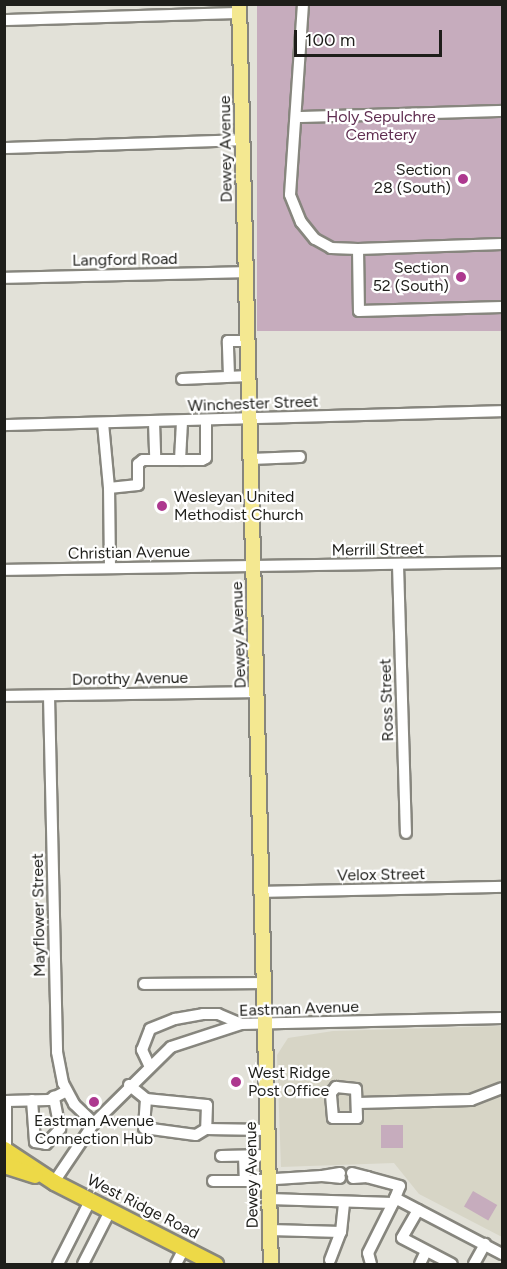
<!DOCTYPE html>
<html>
<head>
<meta charset="utf-8">
<style>
	body { margin:0 }
	#map { position:relative; width:507px; height:1269px; overflow:hidden; background:#e2e1d8; font-family:Figtree,sans-serif }
	div>[style] { position:absolute }
	.built>* { inset:0; background:#d7d5c6 }
	.green>* { inset:0; background:#c6acbd; transform-origin:0 0 }
	.roads { filter:drop-shadow(2px 0 #87867e) drop-shadow(-2px 0 #87867e) drop-shadow(0 2px #87867e) drop-shadow(0 -2px #87867e) }
	.minor>* { height:10px; margin:-5px; padding:0 5px; transform-origin:5px; border-radius:5px; background:#fff }
	.major>* { height:14px; margin:-7px; padding:0 7px; transform-origin:7px; border-radius:7px; background:#f4e891 }
	.highway>* { height:15px; margin:-7.5px; padding:0 7.5px; transform-origin:7.5px; border-radius:7.5px; background:#edd947 }
	.dots>* { width:16px; height:16px; translate:-50% -50%; box-sizing:border-box; border:3px solid #fff; border-radius:50% }
	span { translate:-50% -50%; white-space:nowrap; text-align:center; line-height:1.15; -webkit-text-stroke:4.5px #fff; paint-order:stroke }
	.park-label { font-size:16px; color:#602e51 }
	.street-label { font-size:16px; color:#1e1e1a }
	.poi-label { font-size:16px; color:#1e1e1a }
	.right { translate:-100% -50%; text-align:right }
	.left { translate:0 -50%; text-align:left }
	.frame { position:absolute; inset:0; border:6px solid #1e1e1a; pointer-events:none }
	.scale { position:absolute; left:294px; top:30px; width:148px; height:27px; box-sizing:border-box; border:3px solid #1e1e1a; border-top:0; padding-left:8px; font-size:18px; line-height:21px; white-space:nowrap; color:#1e1e1a; -webkit-text-stroke:4px #fff; paint-order:stroke }
</style>
</head>
<body>
<div id="map">
	<div class="built">
		<i style="clip-path:polygon(502px 1026px,502px 1237px,419px 1194px,394px 1163px,281px 1167px,277px 1055px,288px 1038px,333px 1031px)"></i>
	</div>
	<div class="green">
		<i style="left:257px;top:5px;width:245px;height:326px"></i>
		<i style="left:381px;top:1125px;width:22px;height:23px"></i>
		<i style="left:473px;top:1191px;width:28px;height:18px;rotate:30deg"></i>
	</div>
	<div class="roads">
		<div class="minor">
			<i style="left:303px;top:4px;width:191px;rotate:93.9deg"></i>
			<i style="left:290px;top:195px;width:29px;rotate:68deg"></i>
			<i style="left:301px;top:222px;width:22px;rotate:51deg"></i>
			<i style="left:315px;top:239px;width:18px;rotate:29deg"></i>
			<i style="left:331px;top:248px;width:27px;rotate:2deg"></i>
			<i style="left:358px;top:249px;width:144px;rotate:-2deg"></i>
			<i style="left:4px;top:20px;width:236px;rotate:-1.7deg"></i>
			<i style="left:298px;top:117px;width:204px;rotate:-1.7deg"></i>
			<i style="left:4px;top:148px;width:237px;rotate:-1.9deg"></i>
			<i style="left:358px;top:249px;width:62px;rotate:89.1deg"></i>
			<i style="left:359px;top:311px;width:143px;rotate:-1.6deg"></i>
			<i style="left:4px;top:278px;width:242px;rotate:-1.4deg"></i>
			<i style="left:229px;top:376px;width:35px;rotate:-92deg"></i>
			<i style="left:228px;top:341px;width:20px"></i>
			<i style="left:182px;top:379px;width:67px;rotate:-2.6deg"></i>
			<i style="left:154px;top:422px;width:38px;rotate:88deg"></i>
			<i style="left:103px;top:423px;width:65px;rotate:84.7deg"></i>
			<i style="left:4px;top:425px;width:498px;rotate:-1.6deg"></i>
			<i style="left:251px;top:459px;width:49px;rotate:-2.3deg"></i>
			<i style="left:180px;top:460px;width:39px;rotate:-87deg"></i>
			<i style="left:398px;top:565px;width:268px;rotate:88.3deg"></i>
			<i style="left:110px;top:568px;width:80px;rotate:-90.7deg"></i>
			<i style="left:109px;top:488px;width:29px;rotate:-6deg"></i>
			<i style="left:138px;top:485px;width:21px;rotate:-90deg"></i>
			<i style="left:138px;top:464px;width:6px;rotate:-39deg"></i>
			<i style="left:143px;top:460px;width:59px"></i>
			<i style="left:202px;top:460px;width:4px;rotate:-27deg"></i>
			<i style="left:206px;top:458px;width:38px;rotate:-90deg"></i>
			<i style="left:4px;top:570px;width:498px;rotate:-0.9deg"></i>
			<i style="left:4px;top:696px;width:253px;rotate:-0.9deg"></i>
			<i style="left:49px;top:696px;width:356px;rotate:88.7deg"></i>
			<i style="left:57px;top:1052px;width:32px;rotate:79deg"></i>
			<i style="left:63px;top:1083px;width:24px;rotate:62deg"></i>
			<i style="left:74px;top:1104px;width:28px;rotate:44deg"></i>
			<i style="left:261px;top:892px;width:241px;rotate:-1.2deg"></i>
			<i style="left:144px;top:984px;width:120px;rotate:-0.5deg"></i>
			<i style="left:149px;top:1065px;width:17px;rotate:-115deg"></i>
			<i style="left:142px;top:1050px;width:22px;rotate:-69deg"></i>
			<i style="left:150px;top:1029px;width:27px;rotate:-22deg"></i>
			<i style="left:175px;top:1019px;width:28px;rotate:-10deg"></i>
			<i style="left:203px;top:1014px;width:15px"></i>
			<i style="left:218px;top:1014px;width:25px;rotate:23deg"></i>
			<i style="left:129px;top:1085px;width:22px;rotate:39deg"></i>
			<i style="left:146px;top:1099px;width:61px;rotate:5.6deg"></i>
			<i style="left:207px;top:1105px;width:24px;rotate:92deg"></i>
			<i style="left:336px;top:1087px;width:20px;rotate:6deg"></i>
			<i style="left:356px;top:1089px;width:29px;rotate:88deg"></i>
			<i style="left:357px;top:1118px;width:24px;rotate:180deg"></i>
			<i style="left:333px;top:1118px;width:25px;rotate:-95deg"></i>
			<i style="left:331px;top:1093px;width:8px;rotate:-50deg"></i>
			<i style="left:146px;top:1099px;width:29px;rotate:94deg"></i>
			<i style="left:144px;top:1128px;width:52px;rotate:7.7deg"></i>
			<i style="left:196px;top:1135px;width:12px;rotate:-31deg"></i>
			<i style="left:206px;top:1129px;width:61px;rotate:0.9deg"></i>
			<i style="left:32px;top:1100px;width:42px;rotate:85.9deg"></i>
			<i style="left:35px;top:1142px;width:11px;rotate:10deg"></i>
			<i style="left:46px;top:1144px;width:21px;rotate:-47deg"></i>
			<i style="left:60px;top:1129px;width:33px;rotate:-101deg"></i>
			<i style="left:358px;top:1103px;width:113px;rotate:-1.5deg"></i>
			<i style="left:471px;top:1100px;width:33px;rotate:-21deg"></i>
			<i style="left:6px;top:1150px;width:49px;rotate:-90deg"></i>
			<i style="left:6px;top:1101px;width:43px;rotate:-1.3deg"></i>
			<i style="left:49px;top:1100px;width:20px;rotate:-27deg"></i>
			<i style="left:221px;top:1156px;width:47px;rotate:-1.2deg"></i>
			<i style="left:244px;top:1156px;width:25px;rotate:88deg"></i>
			<i style="left:245px;top:1181px;width:77px;rotate:-3.7deg"></i>
			<i style="left:340px;top:1173px;width:18px;rotate:171deg"></i>
			<i style="left:322px;top:1176px;width:18px;rotate:6deg"></i>
			<i style="left:352px;top:1173px;width:16px;rotate:15deg"></i>
			<i style="left:367px;top:1177px;width:14px;rotate:176deg"></i>
			<i style="left:213px;top:1181px;width:32px"></i>
			<i style="left:54px;top:1182px;width:71px;rotate:-55.9deg"></i>
			<i style="left:94px;top:1123px;width:108px;rotate:-44.6deg"></i>
			<i style="left:171px;top:1047px;width:74px;rotate:-18.2deg"></i>
			<i style="left:241px;top:1024px;width:261px;rotate:-1.3deg"></i>
			<i style="left:395px;top:1198px;width:121px;rotate:27.6deg"></i>
			<i style="left:269px;top:1199px;width:124px;rotate:1.8deg"></i>
			<i style="left:393px;top:1203px;width:18px;rotate:-68deg"></i>
			<i style="left:400px;top:1186px;width:34px;rotate:-165deg"></i>
			<i style="left:418px;top:1210px;width:32px;rotate:120deg"></i>
			<i style="left:402px;top:1238px;width:56px;rotate:27.5deg"></i>
			<i style="left:270px;top:1230px;width:71px;rotate:1.6deg"></i>
			<i style="left:341px;top:1232px;width:30px;rotate:-84deg"></i>
			<i style="left:330px;top:1260px;width:30px;rotate:-69deg"></i>
			<i style="left:58px;top:1264px;width:71px;rotate:-63.1deg"></i>
			<i style="left:83px;top:1264px;width:59px;rotate:-63deg"></i>
			<i style="left:176px;top:1264px;width:18px;rotate:-63deg"></i>
			<i style="left:371px;top:1264px;width:11px;rotate:-105deg"></i>
			<i style="left:368px;top:1253px;width:56px;rotate:-63.4deg"></i>
			<i style="left:420px;top:1264px;width:14px;rotate:-65deg"></i>
			<i style="left:474px;top:1264px;width:23px;rotate:-61deg"></i>
		</div>
		<div class="major">
			<i style="left:239px;top:4px;width:1260px;rotate:88.55deg"></i>
		</div>
		<div class="highway">
			<i style="left:4px;top:1149px;width:60px;rotate:33.4deg"></i>
			<i style="left:54px;top:1182px;width:181px;rotate:27deg"></i>
			<i style="left:4px;top:1165px;width:32px;rotate:18deg"></i>
		</div>
	</div>
	<div class="dots">
		<i style="left:463px;top:179px;background:#ad388f"></i>
		<i style="left:461px;top:277px;background:#ad388f"></i>
		<i style="left:162px;top:506px;background:#ad388f"></i>
		<i style="left:236px;top:1082px;background:#ad388f"></i>
		<i style="left:94px;top:1102px;background:#ad388f"></i>
	</div>
	<div class="park-label">
		<span style="left:381px;top:126px">Holy Sepulchre<br>Cemetery</span>
	</div>
	<div class="street-label">
		<span style="left:226px;top:149px;rotate:-91deg">Dewey Avenue</span>
		<span style="left:125px;top:260px;rotate:-1deg">Langford Road</span>
		<span style="left:253px;top:404px;rotate:-2deg">Winchester Street</span>
		<span style="left:378px;top:550px;rotate:-1deg">Merrill Street</span>
		<span style="left:129px;top:553px;rotate:-1deg">Christian Avenue</span>
		<span style="left:239px;top:635px;rotate:-92deg">Dewey Avenue</span>
		<span style="left:130px;top:679px;rotate:-1deg">Dorothy Avenue</span>
		<span style="left:387px;top:700px;rotate:-92deg">Ross Street</span>
		<span style="left:381px;top:875px;rotate:-1deg">Velox Street</span>
		<span style="left:39px;top:915px;rotate:-91deg">Mayflower Street</span>
		<span style="left:299px;top:1009px;rotate:-2deg">Eastman Avenue</span>
		<span style="left:252px;top:1175px;rotate:-91deg">Dewey Avenue</span>
		<span style="left:143px;top:1207px;rotate:27deg">West Ridge Road</span>
	</div>
	<div class="poi-label">
		<span class="right" style="left:451px;top:179px">Section<br>28 (South)</span>
		<span class="right" style="left:449px;top:277px">Section<br>52 (South)</span>
		<span class="left" style="left:174px;top:506px">Wesleyan United<br>Methodist Church</span>
		<span class="left" style="left:248px;top:1082px">West Ridge<br>Post Office</span>
		<span style="left:94px;top:1130px">Eastman Avenue<br>Connection Hub</span>
	</div>
	<div class="frame"></div>
	<div class="scale">100 m</div>
</div>
</body>
</html>
